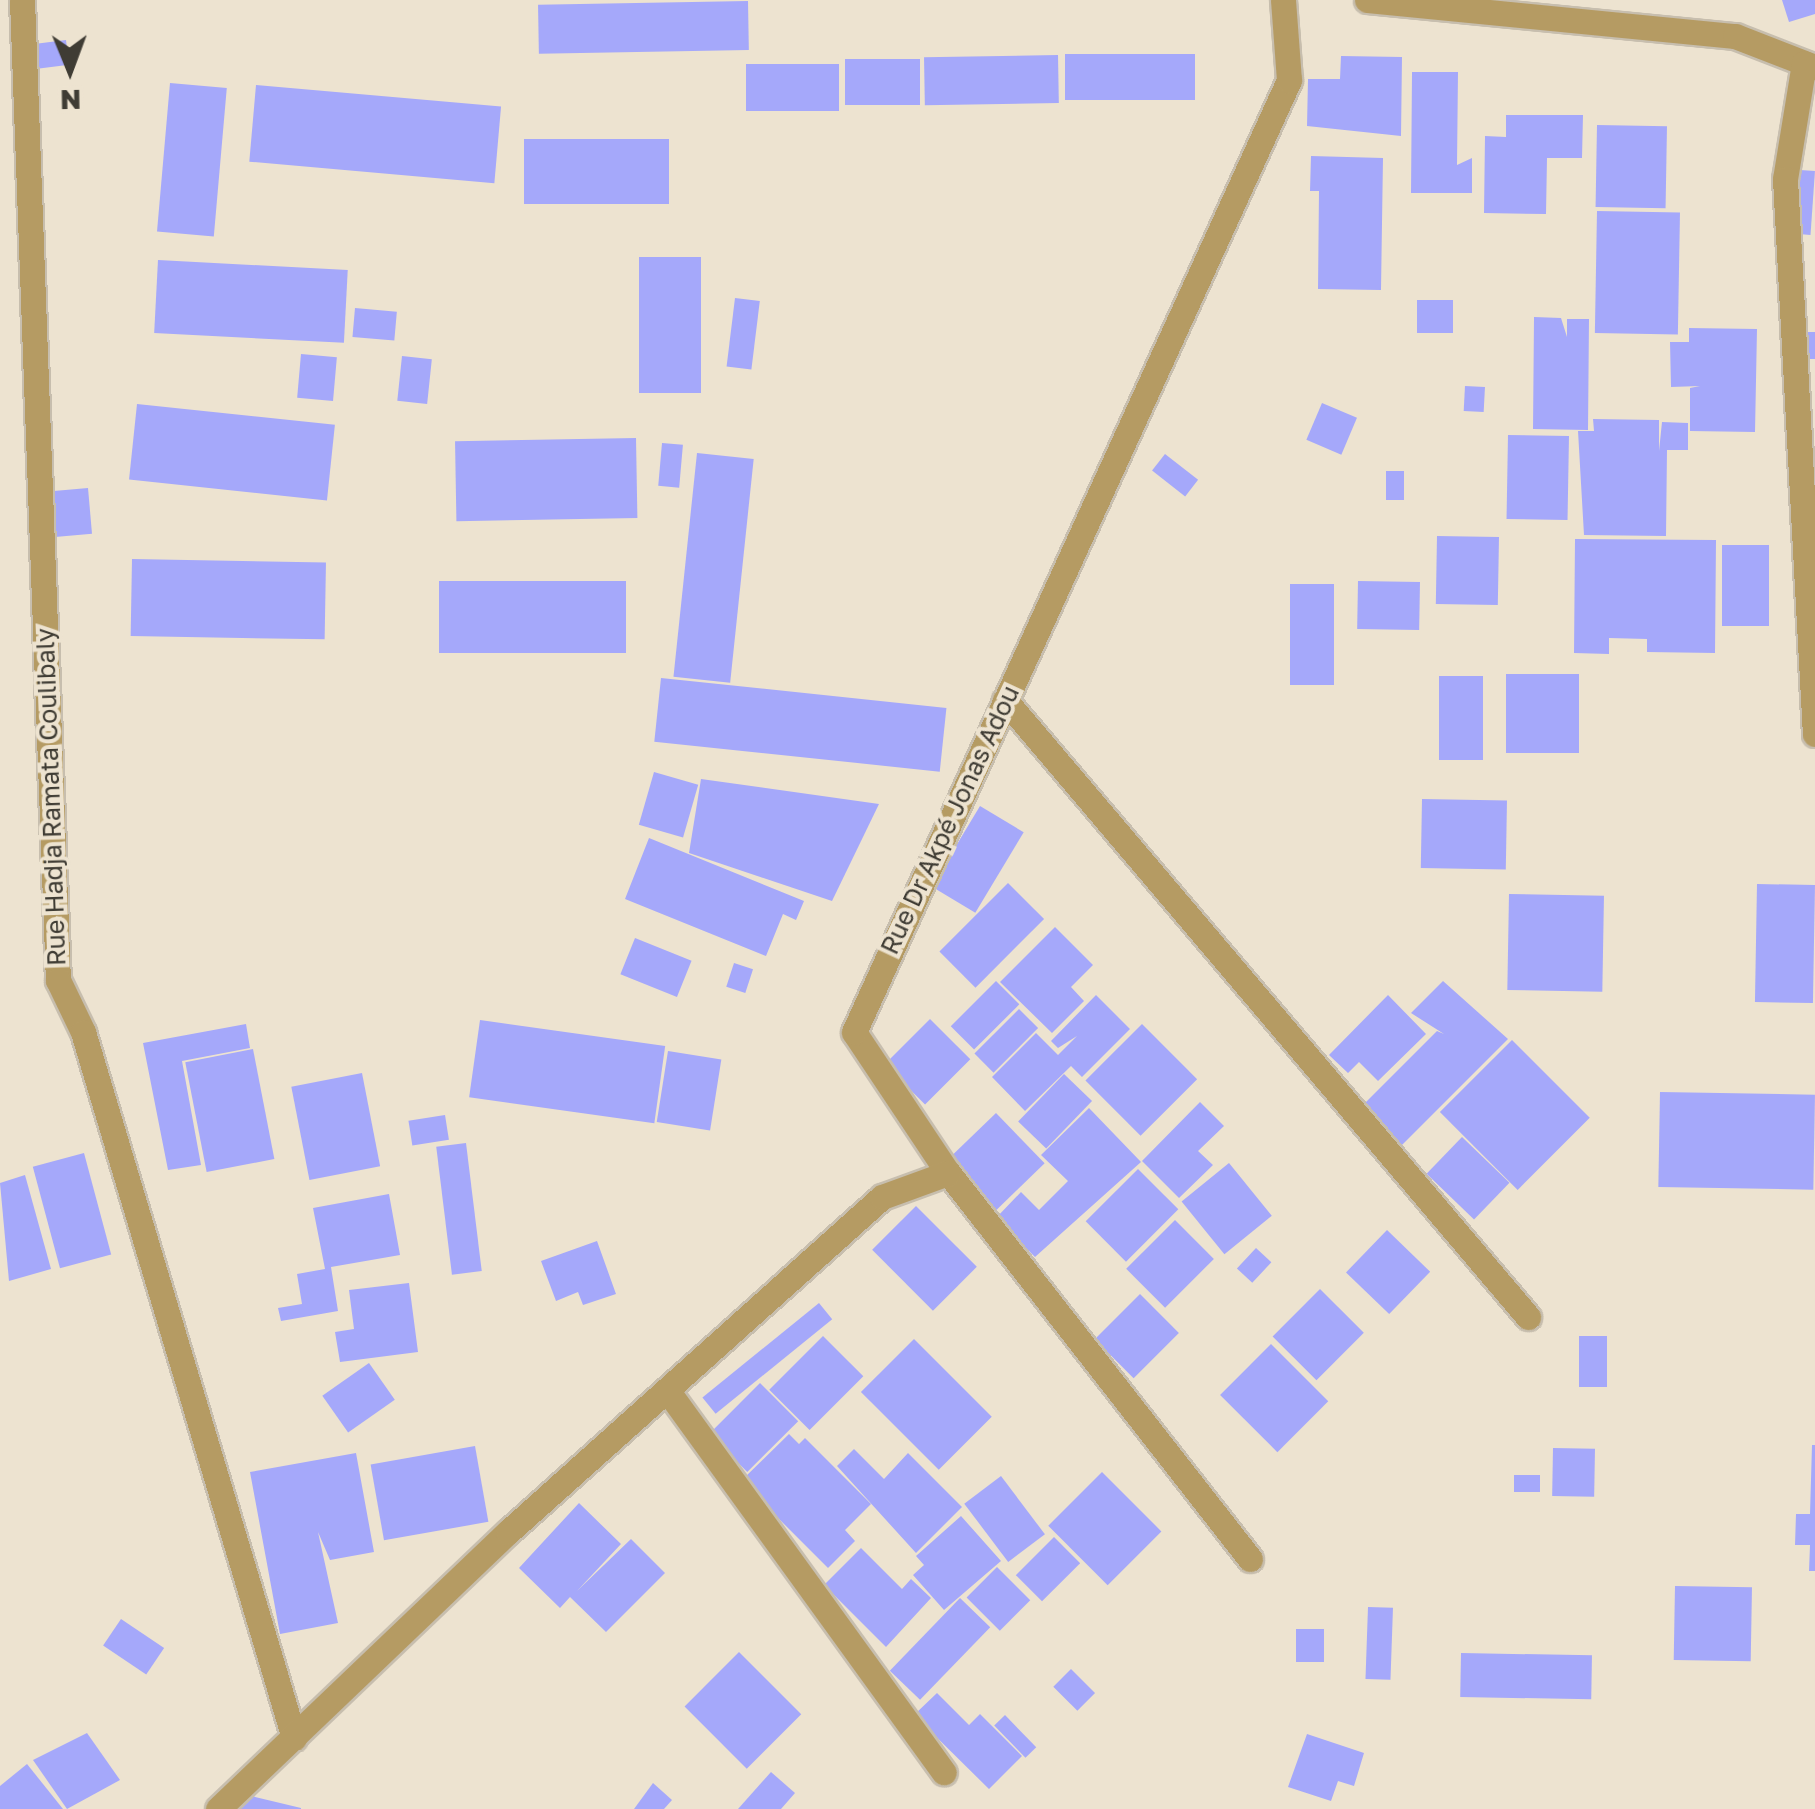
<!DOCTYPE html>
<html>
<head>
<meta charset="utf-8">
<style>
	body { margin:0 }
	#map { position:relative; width:1815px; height:1809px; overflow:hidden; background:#ede3d0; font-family:"Golos Text",sans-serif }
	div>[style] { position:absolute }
	.building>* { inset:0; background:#a5a8fa; transform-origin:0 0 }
	.roads { filter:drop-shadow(2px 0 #c7beae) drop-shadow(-2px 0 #c7beae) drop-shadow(0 2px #c7beae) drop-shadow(0 -2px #c7beae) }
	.minor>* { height:25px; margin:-12.5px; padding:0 12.5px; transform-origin:12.5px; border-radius:12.5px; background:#b59b63 }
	span { translate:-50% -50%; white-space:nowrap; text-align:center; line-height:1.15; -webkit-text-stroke:8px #ede3d0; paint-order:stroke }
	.street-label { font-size:25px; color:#3f3c34 }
	.north { position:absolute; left:20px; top:20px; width:100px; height:100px; -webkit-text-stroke:8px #ede3d0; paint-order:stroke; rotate:179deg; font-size:28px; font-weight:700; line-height:40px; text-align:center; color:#3f3c34 }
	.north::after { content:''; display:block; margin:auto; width:35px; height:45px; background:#3f3c34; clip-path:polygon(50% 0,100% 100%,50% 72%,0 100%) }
</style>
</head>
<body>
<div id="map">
	<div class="building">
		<i style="clip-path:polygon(1782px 0,1815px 0,1815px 14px,1789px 22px)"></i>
		<i style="left:748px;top:1px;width:49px;height:210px;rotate:89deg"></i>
		<i style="left:66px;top:40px;width:25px;height:30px;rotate:83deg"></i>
		<i style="left:1195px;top:54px;width:46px;height:130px;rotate:90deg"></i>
		<i style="left:1058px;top:55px;width:48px;height:134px;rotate:89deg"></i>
		<i style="clip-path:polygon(1341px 56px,1402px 57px,1401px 136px,1307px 126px,1308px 79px,1340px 79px)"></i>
		<i style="left:920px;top:59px;width:46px;height:75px;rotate:90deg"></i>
		<i style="left:839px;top:64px;width:47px;height:93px;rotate:90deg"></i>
		<i style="clip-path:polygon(1412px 72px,1458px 72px,1457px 165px,1472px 158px,1472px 193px,1411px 193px)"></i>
		<i style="left:170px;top:83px;width:57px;height:149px;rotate:5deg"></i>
		<i style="left:256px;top:85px;width:246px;height:77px;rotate:5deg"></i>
		<i style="clip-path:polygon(1506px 115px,1583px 115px,1582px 158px,1547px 158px,1546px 214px,1484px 213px,1485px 136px,1506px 137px)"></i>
		<i style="left:1597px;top:125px;width:70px;height:82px;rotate:1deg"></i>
		<i style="left:669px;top:139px;width:65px;height:145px;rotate:90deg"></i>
		<i style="clip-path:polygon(1311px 156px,1383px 158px,1381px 290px,1318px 289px,1319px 191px,1310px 191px)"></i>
		<i style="left:1800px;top:170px;width:15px;height:64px;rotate:4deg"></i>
		<i style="left:1597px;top:211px;width:83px;height:122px;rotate:1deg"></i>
		<i style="left:701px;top:257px;width:136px;height:62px;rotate:90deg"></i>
		<i style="left:158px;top:260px;width:190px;height:73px;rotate:3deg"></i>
		<i style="left:735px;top:298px;width:25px;height:69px;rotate:7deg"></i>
		<i style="left:1417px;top:300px;width:36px;height:33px"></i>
		<i style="left:355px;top:308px;width:42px;height:29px;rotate:5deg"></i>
		<i style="clip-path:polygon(1534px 317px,1561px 318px,1567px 337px,1567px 319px,1589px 319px,1588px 430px,1533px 429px)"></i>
		<i style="clip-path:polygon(1689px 328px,1757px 329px,1755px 432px,1690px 431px,1690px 388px,1700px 386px,1671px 387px,1670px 342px,1689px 342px)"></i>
		<i style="left:1800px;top:332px;width:15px;height:27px"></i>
		<i style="left:301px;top:354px;width:36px;height:44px;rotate:5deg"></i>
		<i style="left:402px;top:356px;width:30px;height:45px;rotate:6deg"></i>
		<i style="left:1465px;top:386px;width:20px;height:25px;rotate:3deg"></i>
		<i style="left:1322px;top:403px;width:38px;height:40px;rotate:23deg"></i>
		<i style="left:137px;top:404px;width:199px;height:76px;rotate:6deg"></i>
		<i style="clip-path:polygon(1593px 419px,1659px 420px,1659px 451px,1662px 422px,1688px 423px,1688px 450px,1667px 450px,1666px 536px,1584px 535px,1578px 431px,1594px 431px)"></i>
		<i style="left:1508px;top:435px;width:61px;height:84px;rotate:1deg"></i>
		<i style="left:636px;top:438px;width:80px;height:181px;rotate:89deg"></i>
		<i style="left:662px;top:443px;width:21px;height:43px;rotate:5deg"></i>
		<i style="left:697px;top:453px;width:57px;height:225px;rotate:6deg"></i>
		<i style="left:1165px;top:454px;width:42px;height:21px;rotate:38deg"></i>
		<i style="left:1386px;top:471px;width:18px;height:29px"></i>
		<i style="left:88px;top:488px;width:46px;height:40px;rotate:85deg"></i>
		<i style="left:1437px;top:536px;width:62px;height:68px;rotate:1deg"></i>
		<i style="clip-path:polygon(1575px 539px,1716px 540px,1715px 653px,1647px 652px,1647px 639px,1609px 638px,1609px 654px,1574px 653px)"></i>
		<i style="left:1722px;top:545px;width:47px;height:81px"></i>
		<i style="left:132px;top:559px;width:194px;height:77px;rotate:1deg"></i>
		<i style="left:626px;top:581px;width:72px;height:187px;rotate:90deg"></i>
		<i style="left:1358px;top:581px;width:62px;height:48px;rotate:1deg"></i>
		<i style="left:1290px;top:584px;width:44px;height:101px"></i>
		<i style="left:1506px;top:674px;width:73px;height:79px"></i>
		<i style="left:1439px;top:676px;width:44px;height:84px"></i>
		<i style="left:661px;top:678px;width:287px;height:64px;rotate:6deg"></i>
		<i style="left:654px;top:772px;width:46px;height:55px;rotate:16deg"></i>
		<i style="clip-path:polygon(701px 779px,879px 804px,832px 901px,689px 853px)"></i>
		<i style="left:1422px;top:799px;width:85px;height:69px;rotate:1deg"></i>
		<i style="left:980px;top:806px;width:51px;height:94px;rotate:31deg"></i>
		<i style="clip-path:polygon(649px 838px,804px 901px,796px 920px,783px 914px,766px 956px,625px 899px)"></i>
		<i style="left:1008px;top:883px;width:51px;height:97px;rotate:45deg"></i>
		<i style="left:1757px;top:884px;width:58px;height:118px;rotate:1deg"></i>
		<i style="left:1509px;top:894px;width:95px;height:96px;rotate:1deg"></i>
		<i style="clip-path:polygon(1055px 927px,1093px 965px,1071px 987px,1084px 1001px,1052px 1033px,1000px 982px)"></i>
		<i style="left:635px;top:938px;width:61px;height:39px;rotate:22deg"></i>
		<i style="left:734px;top:963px;width:20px;height:25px;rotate:18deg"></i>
		<i style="left:996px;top:981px;width:33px;height:64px;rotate:45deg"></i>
		<i style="clip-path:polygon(1443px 981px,1508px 1039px,1399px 1148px,1359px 1109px,1437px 1031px,1444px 1034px,1411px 1013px)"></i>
		<i style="clip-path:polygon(1096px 995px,1130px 1029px,1082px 1077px,1071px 1066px,1025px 1111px,992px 1077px,1036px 1033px,1058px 1055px,1077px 1036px,1058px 1048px,1051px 1041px)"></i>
		<i style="clip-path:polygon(1388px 995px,1426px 1034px,1378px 1081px,1359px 1062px,1348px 1073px,1329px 1055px)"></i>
		<i style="left:1019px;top:1009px;width:27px;height:63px;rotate:45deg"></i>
		<i style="left:930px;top:1019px;width:57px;height:64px;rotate:45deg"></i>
		<i style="left:480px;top:1020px;width:187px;height:78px;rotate:8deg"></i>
		<i style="clip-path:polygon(246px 1024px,250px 1048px,182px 1061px,201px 1165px,168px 1170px,143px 1043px)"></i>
		<i style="left:1142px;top:1024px;width:78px;height:80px;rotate:45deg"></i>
		<i style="left:1512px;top:1040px;width:110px;height:102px;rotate:45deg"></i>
		<i style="left:253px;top:1049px;width:112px;height:69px;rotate:79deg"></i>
		<i style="left:668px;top:1051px;width:54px;height:72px;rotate:9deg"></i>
		<i style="left:362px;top:1073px;width:95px;height:72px;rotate:79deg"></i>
		<i style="left:1064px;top:1074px;width:39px;height:66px;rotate:44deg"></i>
		<i style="left:1660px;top:1092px;width:155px;height:95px;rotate:1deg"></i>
		<i style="clip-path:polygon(1200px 1102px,1224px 1126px,1198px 1151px,1213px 1165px,1179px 1198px,1142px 1161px)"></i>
		<i style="clip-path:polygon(1089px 1108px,1141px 1162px,1035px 1257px,996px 1218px,1021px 1192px,1039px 1210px,1068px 1181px,1041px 1155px)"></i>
		<i style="left:996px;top:1113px;width:70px;height:67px;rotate:46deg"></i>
		<i style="left:445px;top:1115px;width:25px;height:37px;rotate:81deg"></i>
		<i style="left:1462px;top:1137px;width:66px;height:51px;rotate:44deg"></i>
		<i style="left:466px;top:1143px;width:129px;height:30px;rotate:83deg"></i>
		<i style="left:84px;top:1153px;width:105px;height:53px;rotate:75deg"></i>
		<i style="left:1229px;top:1163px;width:68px;height:61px;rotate:51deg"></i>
		<i style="left:1138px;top:1169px;width:57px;height:74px;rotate:45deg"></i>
		<i style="clip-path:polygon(25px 1175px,51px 1269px,9px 1281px,0 1183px)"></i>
		<i style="clip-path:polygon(389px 1194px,400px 1255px,331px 1267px,338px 1311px,281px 1321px,278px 1308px,302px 1304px,297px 1274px,325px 1269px,313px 1208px)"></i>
		<i style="left:916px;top:1206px;width:86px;height:62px;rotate:45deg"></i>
		<i style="left:1175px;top:1220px;width:55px;height:69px;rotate:45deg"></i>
		<i style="left:1387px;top:1230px;width:60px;height:59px;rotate:44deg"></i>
		<i style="clip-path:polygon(597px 1241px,616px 1294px,583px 1305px,578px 1292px,556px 1301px,541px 1261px)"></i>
		<i style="left:1256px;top:1248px;width:21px;height:28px;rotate:43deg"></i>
		<i style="clip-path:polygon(409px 1283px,418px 1352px,340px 1362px,335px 1332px,354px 1329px,349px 1290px)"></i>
		<i style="left:1320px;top:1289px;width:62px;height:67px;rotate:45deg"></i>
		<i style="left:1140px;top:1294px;width:55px;height:64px;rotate:45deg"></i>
		<i style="left:819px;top:1303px;width:21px;height:150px;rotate:51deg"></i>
		<i style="left:823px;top:1336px;width:57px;height:76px;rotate:45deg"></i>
		<i style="left:1579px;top:1336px;width:28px;height:51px"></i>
		<i style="left:914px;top:1339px;width:110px;height:75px;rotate:45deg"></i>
		<i style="left:1271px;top:1344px;width:81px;height:72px;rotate:45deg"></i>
		<i style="left:369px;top:1363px;width:45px;height:57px;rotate:55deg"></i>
		<i style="left:760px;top:1383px;width:54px;height:72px;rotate:45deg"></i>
		<i style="clip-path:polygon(789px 1434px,799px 1444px,805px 1438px,871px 1504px,845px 1530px,855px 1541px,828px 1568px,741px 1481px)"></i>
		<i style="clip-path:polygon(1812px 1445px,1815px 1445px,1815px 1571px,1809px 1571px,1810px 1545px,1795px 1545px,1796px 1514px,1810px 1514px)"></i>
		<i style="left:475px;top:1446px;width:77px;height:106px;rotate:80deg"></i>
		<i style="left:1553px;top:1448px;width:42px;height:48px;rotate:1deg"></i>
		<i style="clip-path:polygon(854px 1449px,884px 1479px,908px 1453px,962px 1507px,916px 1553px,837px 1466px)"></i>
		<i style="clip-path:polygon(356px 1453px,374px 1552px,330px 1560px,318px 1532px,338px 1623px,280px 1634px,250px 1472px)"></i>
		<i style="left:1102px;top:1472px;width:84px;height:76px;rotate:45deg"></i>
		<i style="left:1514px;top:1475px;width:26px;height:17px"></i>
		<i style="left:1001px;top:1476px;width:73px;height:46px;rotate:53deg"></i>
		<i style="clip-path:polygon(579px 1503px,621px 1544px,577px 1591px,631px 1539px,665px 1573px,606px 1632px,570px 1597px,560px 1608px,519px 1568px)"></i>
		<i style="clip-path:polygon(961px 1516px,1001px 1561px,944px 1610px,913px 1575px,924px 1565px,916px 1556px)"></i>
		<i style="left:1054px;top:1537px;width:37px;height:54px;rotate:45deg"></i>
		<i style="clip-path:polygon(861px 1548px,902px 1589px,911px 1579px,931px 1598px,886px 1647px,824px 1585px)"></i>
		<i style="left:997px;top:1567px;width:47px;height:43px;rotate:45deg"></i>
		<i style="left:1675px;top:1586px;width:77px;height:74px;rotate:1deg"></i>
		<i style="left:960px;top:1598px;width:42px;height:101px;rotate:44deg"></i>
		<i style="left:1368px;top:1607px;width:25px;height:72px;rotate:2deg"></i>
		<i style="left:121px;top:1619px;width:52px;height:32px;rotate:34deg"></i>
		<i style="left:1296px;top:1629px;width:28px;height:33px"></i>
		<i style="left:739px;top:1652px;width:88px;height:77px;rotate:45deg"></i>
		<i style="left:1461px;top:1653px;width:131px;height:44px;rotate:1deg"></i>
		<i style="left:1071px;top:1669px;width:34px;height:25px;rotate:45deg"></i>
		<i style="clip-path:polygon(937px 1693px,969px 1725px,980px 1714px,1022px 1756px,989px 1789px,914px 1715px)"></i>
		<i style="left:1005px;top:1715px;width:45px;height:15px;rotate:46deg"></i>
		<i style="clip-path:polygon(87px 1733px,120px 1780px,67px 1809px,33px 1760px)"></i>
		<i style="clip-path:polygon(1307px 1734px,1364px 1753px,1354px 1786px,1338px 1781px,1331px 1801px,1288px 1787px)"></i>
		<i style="clip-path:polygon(27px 1764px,63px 1809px,0 1809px,0 1786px)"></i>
		<i style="clip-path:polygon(771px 1772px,795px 1793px,781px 1809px,738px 1809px)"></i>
		<i style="clip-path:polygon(653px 1783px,672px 1800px,664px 1809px,634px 1809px)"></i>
		<i style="clip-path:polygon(239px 1793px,301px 1808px,301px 1809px,235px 1809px)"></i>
	</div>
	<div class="roads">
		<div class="minor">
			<i style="left:22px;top:0;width:981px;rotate:87.9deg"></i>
			<i style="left:58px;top:980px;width:58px;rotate:64.3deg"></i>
			<i style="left:83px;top:1032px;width:737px;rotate:73.36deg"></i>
			<i style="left:1367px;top:0;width:370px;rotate:5.6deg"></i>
			<i style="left:1735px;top:36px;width:86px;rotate:21.2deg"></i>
			<i style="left:1804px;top:63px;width:118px;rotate:99.3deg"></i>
			<i style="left:1785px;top:179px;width:556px;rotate:86.91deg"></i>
			<i style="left:1005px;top:700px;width:809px;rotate:49.71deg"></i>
			<i style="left:667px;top:1390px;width:472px;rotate:54.1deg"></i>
			<i style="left:1250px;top:1559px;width:490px;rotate:-128deg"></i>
			<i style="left:948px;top:1173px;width:169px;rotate:-123.7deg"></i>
			<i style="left:854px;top:1032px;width:1047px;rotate:-65.44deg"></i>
			<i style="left:1289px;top:80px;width:80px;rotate:-94.3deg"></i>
			<i style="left:218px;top:1809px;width:401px;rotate:-43.7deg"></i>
			<i style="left:508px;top:1532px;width:502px;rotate:-41.85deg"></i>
			<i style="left:882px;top:1197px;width:70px;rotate:-20deg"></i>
		</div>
	</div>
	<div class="street-label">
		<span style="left:51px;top:797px;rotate:-92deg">Rue Hadja Ramata Coulibaly</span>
		<span style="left:950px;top:820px;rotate:-65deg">Rue Dr Akpé Jonas Adou</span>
	</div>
	<div class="north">N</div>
</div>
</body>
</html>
